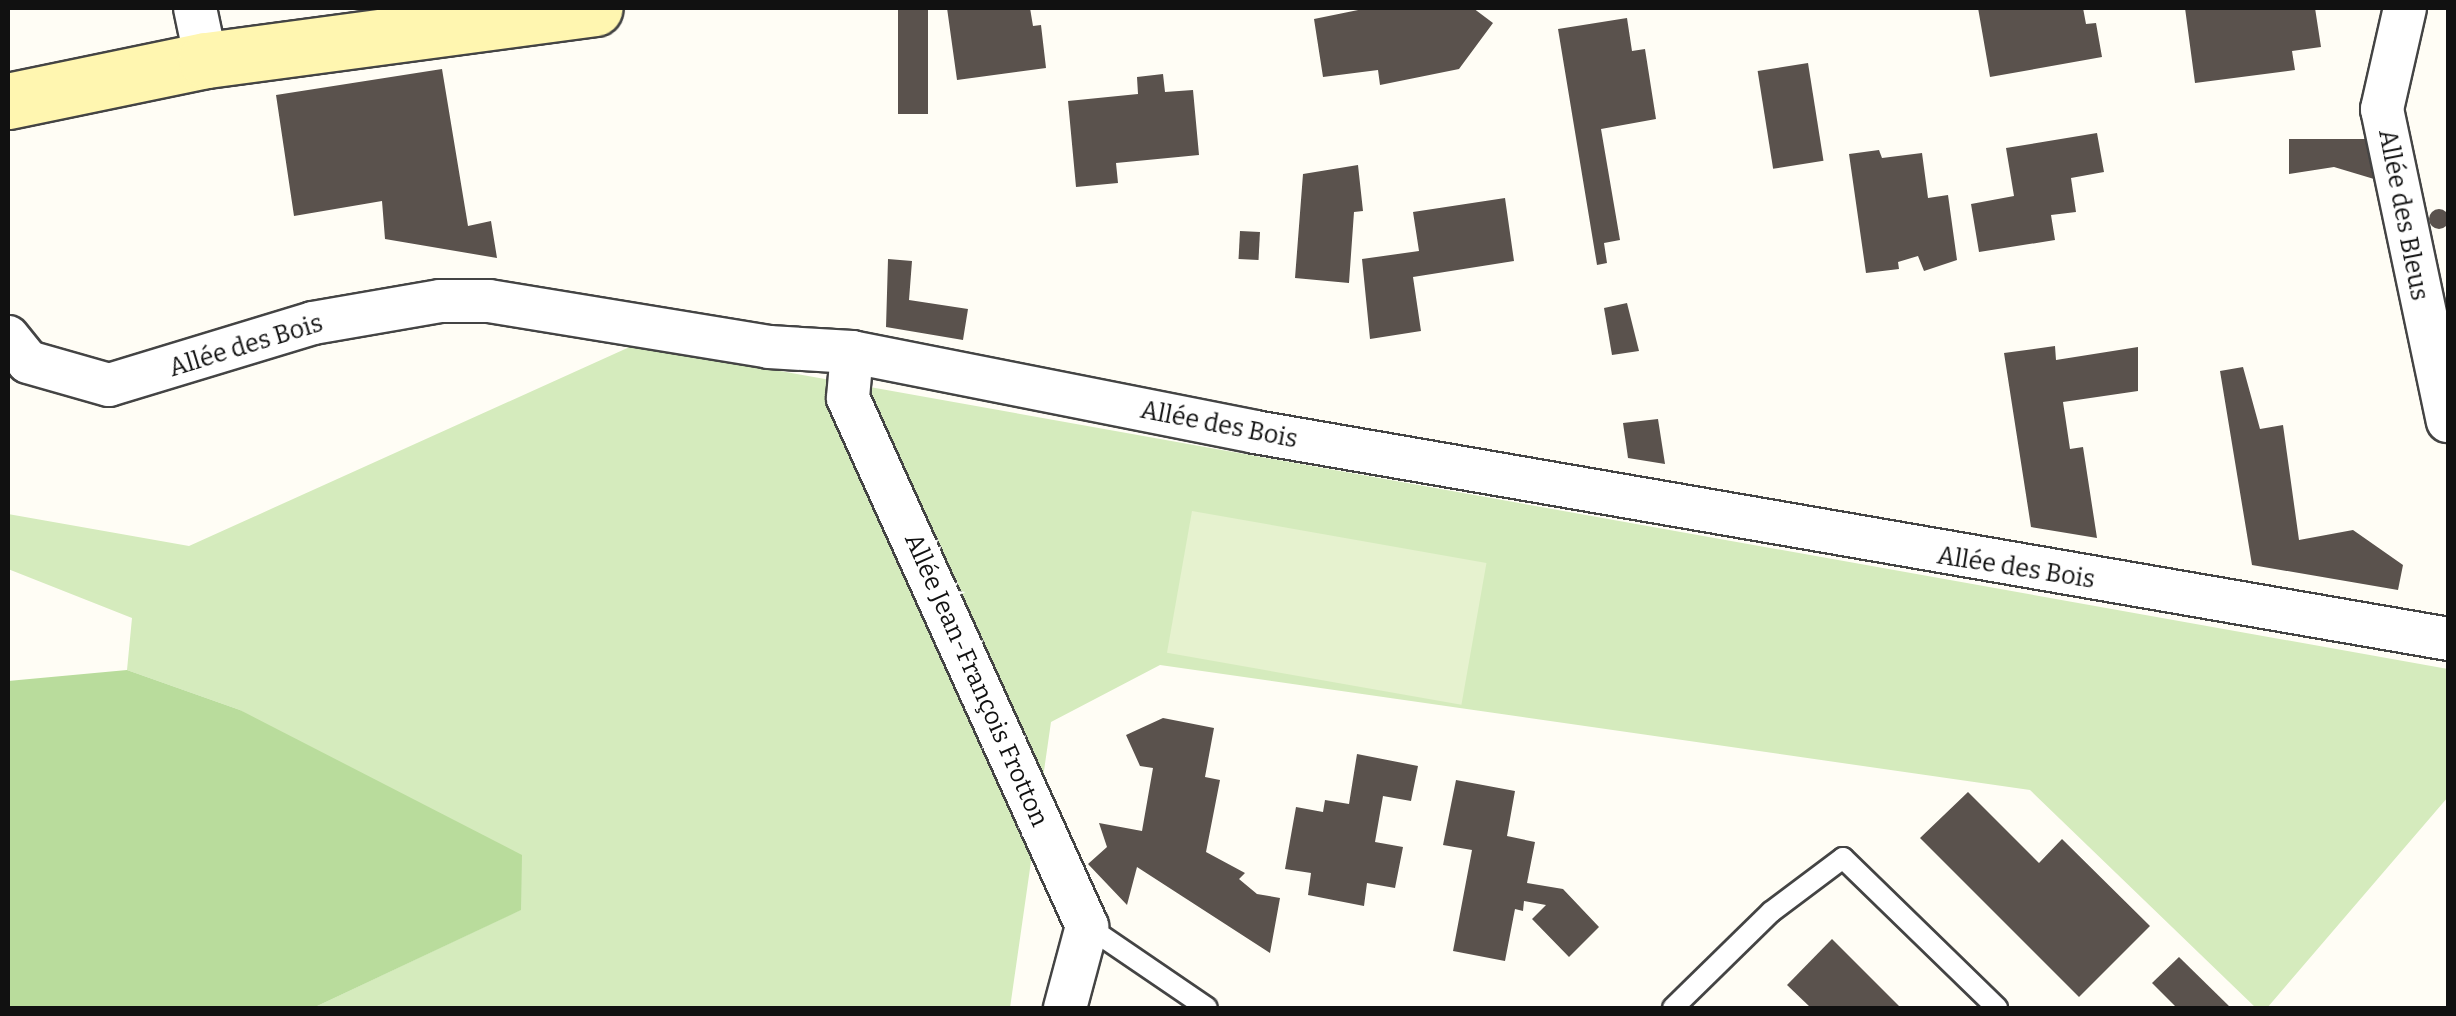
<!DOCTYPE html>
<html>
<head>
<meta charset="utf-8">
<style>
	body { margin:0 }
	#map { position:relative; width:2456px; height:1016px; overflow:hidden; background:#fffdf5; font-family:Bitter,serif }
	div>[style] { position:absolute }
	.green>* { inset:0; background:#d5ebbd }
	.forest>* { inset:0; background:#b9dc9c }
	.pitch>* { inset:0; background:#e6f2cf; transform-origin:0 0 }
	.building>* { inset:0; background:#5a524d; transform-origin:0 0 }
	.round { border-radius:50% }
	.roads { filter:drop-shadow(2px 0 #444) drop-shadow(-2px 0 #444) drop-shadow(0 2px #444) drop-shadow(0 -2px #444) }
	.service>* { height:20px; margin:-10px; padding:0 10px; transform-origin:10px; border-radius:10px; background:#fff }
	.minor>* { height:42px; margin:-21px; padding:0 21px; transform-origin:21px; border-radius:21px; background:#fff }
	.secondary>* { height:55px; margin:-27.5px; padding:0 27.5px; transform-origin:27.5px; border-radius:27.5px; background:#fff6b0 }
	span { translate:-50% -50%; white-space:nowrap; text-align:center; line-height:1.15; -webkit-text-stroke:10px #fff; paint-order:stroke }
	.street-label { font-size:25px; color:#111 }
	.frame { position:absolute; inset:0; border:10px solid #111; pointer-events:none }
</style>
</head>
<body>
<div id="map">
	<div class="green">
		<i style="clip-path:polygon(634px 345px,2448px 669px,2448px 797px,2267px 1008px,2256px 1008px,2030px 790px,1160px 665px,1051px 722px,1010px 1008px,313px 1008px,520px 910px,240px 710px,127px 670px,132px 618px,8px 569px,8px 514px,189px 546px)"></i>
	</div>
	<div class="forest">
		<i style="clip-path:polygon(127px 670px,240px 710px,522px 855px,521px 910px,313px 1008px,8px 1008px,8px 681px)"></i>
	</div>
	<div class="pitch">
		<i style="left:1192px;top:511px;width:299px;height:144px;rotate:10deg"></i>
	</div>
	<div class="building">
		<i style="left:898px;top:8px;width:30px;height:106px"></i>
		<i style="clip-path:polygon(947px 8px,1030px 8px,1033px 26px,1041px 25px,1046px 68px,957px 80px)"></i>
		<i style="clip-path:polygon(1368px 8px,1473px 8px,1493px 23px,1459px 69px,1380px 85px,1378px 70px,1323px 77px,1314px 19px)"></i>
		<i style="clip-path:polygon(1978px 8px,2083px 8px,2086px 24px,2096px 23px,2102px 57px,1990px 77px)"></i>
		<i style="clip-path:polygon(2185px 8px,2315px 8px,2321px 47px,2292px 51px,2295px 70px,2195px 83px)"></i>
		<i style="clip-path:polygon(1627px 18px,1632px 51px,1645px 49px,1656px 119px,1601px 129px,1620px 240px,1604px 243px,1607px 263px,1597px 265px,1558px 29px)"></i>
		<i style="left:1808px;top:63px;width:99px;height:51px;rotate:81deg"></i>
		<i style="clip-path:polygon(442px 69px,468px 226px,491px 221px,497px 258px,385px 239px,382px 201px,294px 216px,276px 95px)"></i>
		<i style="clip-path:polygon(1163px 74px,1165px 92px,1193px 90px,1199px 155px,1116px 163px,1118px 183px,1076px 187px,1068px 101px,1138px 94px,1137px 77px)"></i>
		<i style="clip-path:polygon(2097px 133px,2104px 172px,2071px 178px,2076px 212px,2051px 215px,2055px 240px,1979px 252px,1971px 204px,2014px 196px,2006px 148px)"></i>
		<i style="clip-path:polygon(2289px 139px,2370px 139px,2374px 179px,2334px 167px,2289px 174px)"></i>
		<i style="clip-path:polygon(1879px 150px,1882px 158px,1922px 153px,1928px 198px,1948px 195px,1957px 260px,1924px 271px,1918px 256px,1898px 262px,1899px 269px,1866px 273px,1849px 154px)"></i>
		<i style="clip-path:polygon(1358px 165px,1363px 211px,1354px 212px,1349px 283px,1295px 278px,1303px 174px)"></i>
		<i style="clip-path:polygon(1505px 198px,1514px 261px,1413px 277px,1421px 331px,1370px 339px,1362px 259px,1419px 251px,1413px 212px)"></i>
		<i class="round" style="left:2429px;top:209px;width:20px;height:20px"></i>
		<i style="left:1240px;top:231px;width:20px;height:28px;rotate:3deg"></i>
		<i style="clip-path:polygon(888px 259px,912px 261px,909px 300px,968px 309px,963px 340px,886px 327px)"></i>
		<i style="clip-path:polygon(1627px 303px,1639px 351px,1612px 355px,1604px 308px)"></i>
		<i style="clip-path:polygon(2055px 346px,2056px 360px,2138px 347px,2138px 391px,2063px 402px,2070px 449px,2083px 447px,2097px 538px,2031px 527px,2004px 353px)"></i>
		<i style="clip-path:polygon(2243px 367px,2260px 429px,2283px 425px,2299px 540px,2353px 530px,2403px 565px,2398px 590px,2252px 565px,2220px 371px)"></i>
		<i style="clip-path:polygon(1658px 419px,1665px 464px,1628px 458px,1623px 423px)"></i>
		<i style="clip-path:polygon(1163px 718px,1214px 728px,1205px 777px,1220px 780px,1206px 852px,1245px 873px,1239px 879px,1257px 894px,1280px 898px,1270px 953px,1137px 867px,1127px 905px,1088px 864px,1107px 847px,1099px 823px,1142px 831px,1153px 768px,1140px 766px,1126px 735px)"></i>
		<i style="clip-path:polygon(1357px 754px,1418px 766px,1411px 801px,1383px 796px,1375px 842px,1403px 847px,1395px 888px,1367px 883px,1364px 906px,1308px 895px,1311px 873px,1285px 869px,1296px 807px,1323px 812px,1325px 800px,1349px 804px)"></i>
		<i style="clip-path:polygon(1456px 780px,1515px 791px,1507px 836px,1535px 842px,1527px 883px,1563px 889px,1599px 927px,1569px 957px,1532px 919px,1546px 905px,1524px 901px,1523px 911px,1515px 909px,1505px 961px,1453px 951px,1472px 850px,1443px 845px)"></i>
		<i style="clip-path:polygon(1968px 792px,2039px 863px,2062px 839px,2150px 926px,2079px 997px,1920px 838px)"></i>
		<i style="clip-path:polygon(1832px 939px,1901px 1008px,1811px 1008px,1787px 985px)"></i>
		<i style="clip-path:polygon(2179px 957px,2231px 1008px,2177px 1008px,2152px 983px)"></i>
	</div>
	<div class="roads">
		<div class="service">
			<i style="left:1087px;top:926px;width:145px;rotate:34.3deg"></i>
			<i style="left:1673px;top:1008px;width:137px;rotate:-44.4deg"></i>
			<i style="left:1771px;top:912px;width:90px;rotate:-36.9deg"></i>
			<i style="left:1843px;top:858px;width:215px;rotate:44.2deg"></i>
		</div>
		<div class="minor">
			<i style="left:195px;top:8px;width:53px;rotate:78.1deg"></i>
			<i style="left:2405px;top:8px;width:104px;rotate:102.8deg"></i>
			<i style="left:2382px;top:109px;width:319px;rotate:78.1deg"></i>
			<i style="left:8px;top:337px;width:32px;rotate:51deg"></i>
			<i style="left:28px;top:362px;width:84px;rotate:15.9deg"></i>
			<i style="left:109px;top:385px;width:213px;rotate:-16.9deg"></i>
			<i style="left:313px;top:323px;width:129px;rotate:-9.8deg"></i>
			<i style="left:440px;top:301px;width:49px"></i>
			<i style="left:489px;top:301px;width:284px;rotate:9.3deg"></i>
			<i style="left:769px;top:347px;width:83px;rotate:3.4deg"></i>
			<i style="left:852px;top:352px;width:411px;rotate:11.2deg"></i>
			<i style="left:1255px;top:432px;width:1211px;rotate:9.84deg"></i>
			<i style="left:852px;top:352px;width:46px;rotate:95deg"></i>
			<i style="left:848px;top:398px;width:580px;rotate:65.65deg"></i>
			<i style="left:1087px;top:926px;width:85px;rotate:105deg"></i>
		</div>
		<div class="secondary">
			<i style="left:8px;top:101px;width:202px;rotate:-11.7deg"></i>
			<i style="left:206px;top:60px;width:392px;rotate:-7.6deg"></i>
		</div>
	</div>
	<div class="street-label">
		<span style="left:2403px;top:215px;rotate:79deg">Allée des Bleus</span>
		<span style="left:246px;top:346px;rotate:-17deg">Allée des Bois</span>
		<span style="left:1219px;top:425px;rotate:11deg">Allée des Bois</span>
		<span style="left:2016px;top:568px;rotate:9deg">Allée des Bois</span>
		<span style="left:976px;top:680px;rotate:66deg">Allée Jean-François Frotton</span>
	</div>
	<div class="frame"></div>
</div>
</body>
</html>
